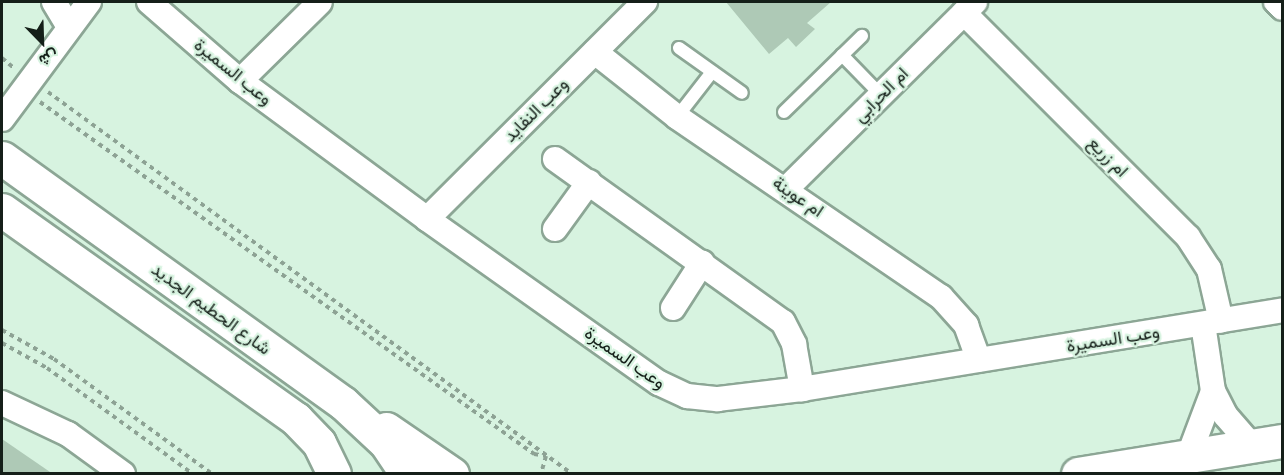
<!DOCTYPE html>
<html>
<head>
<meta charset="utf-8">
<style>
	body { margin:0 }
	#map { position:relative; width:1284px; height:475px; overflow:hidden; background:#d7f3e0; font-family:"Titillium Web",Vazirmatn,sans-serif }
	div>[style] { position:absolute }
	.building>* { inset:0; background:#aec9b6 }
	.path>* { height:4px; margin-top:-2px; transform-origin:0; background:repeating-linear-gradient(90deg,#8da294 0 4.5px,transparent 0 9px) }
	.roads { filter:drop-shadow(2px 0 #8ca695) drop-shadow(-2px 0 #8ca695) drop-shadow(0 2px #8ca695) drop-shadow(0 -2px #8ca695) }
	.lane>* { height:12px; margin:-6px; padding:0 6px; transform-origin:6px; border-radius:6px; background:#fff }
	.street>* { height:24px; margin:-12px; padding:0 12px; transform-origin:12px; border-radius:12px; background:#fff }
	.primary>* { height:33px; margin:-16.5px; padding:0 16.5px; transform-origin:16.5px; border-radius:16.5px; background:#fff }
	span { translate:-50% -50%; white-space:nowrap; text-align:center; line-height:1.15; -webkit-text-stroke:4.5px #d7f3e0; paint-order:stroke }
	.street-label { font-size:18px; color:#151f19 }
	.frame { position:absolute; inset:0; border:3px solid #151f19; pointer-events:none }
	.north { position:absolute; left:12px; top:12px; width:60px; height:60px; -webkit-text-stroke:4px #d7f3e0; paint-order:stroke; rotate:157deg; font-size:16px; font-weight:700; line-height:24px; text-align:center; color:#151f19 }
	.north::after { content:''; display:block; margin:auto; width:21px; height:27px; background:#151f19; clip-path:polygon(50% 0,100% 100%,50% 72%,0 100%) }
</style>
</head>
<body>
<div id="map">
	<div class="building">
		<i style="clip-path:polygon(726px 2px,831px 2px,807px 23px,815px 29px,796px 47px,788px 38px,769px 54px)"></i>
		<i style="clip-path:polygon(2px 439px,53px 474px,2px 474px)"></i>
	</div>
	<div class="path">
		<i style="left:2px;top:58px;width:17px;rotate:40deg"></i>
		<i style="left:48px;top:92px;width:648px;rotate:36.09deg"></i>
		<i style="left:40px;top:102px;width:607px;rotate:35.47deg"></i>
		<i style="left:534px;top:454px;width:12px;rotate:9deg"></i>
		<i style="left:546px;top:456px;width:19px;rotate:106deg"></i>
		<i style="left:2px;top:330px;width:60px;rotate:29.1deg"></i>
		<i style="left:54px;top:359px;width:195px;rotate:36deg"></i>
		<i style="left:2px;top:343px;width:51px;rotate:29.1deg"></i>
		<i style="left:47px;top:368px;width:180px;rotate:36deg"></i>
	</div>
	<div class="roads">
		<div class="lane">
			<i style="left:679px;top:48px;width:77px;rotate:35.5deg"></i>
			<i style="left:842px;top:55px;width:56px;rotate:45.7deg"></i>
			<i style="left:784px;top:112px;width:109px;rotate:-44.3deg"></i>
			<i style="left:677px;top:117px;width:57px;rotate:-52.1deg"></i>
		</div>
		<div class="street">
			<i style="left:54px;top:2px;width:26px;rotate:59deg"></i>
			<i style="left:149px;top:2px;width:121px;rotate:41deg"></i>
			<i style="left:240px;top:81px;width:232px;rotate:36.4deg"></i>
			<i style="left:427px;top:219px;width:284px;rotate:35.3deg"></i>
			<i style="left:659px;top:383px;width:31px;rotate:25deg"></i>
			<i style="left:687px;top:396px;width:31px;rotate:6deg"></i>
			<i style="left:718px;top:399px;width:85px;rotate:-6.8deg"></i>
			<i style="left:802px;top:389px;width:486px;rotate:-9.3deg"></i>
			<i style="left:1276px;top:2px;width:8px;rotate:45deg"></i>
			<i style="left:964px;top:13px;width:317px;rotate:45deg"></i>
			<i style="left:1188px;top:237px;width:38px;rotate:57deg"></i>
			<i style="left:1209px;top:269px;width:53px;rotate:77deg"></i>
			<i style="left:595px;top:52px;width:105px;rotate:38.4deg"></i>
			<i style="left:677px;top:117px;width:320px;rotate:34.3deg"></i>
			<i style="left:941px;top:297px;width:38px;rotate:48deg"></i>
			<i style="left:966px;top:325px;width:37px;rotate:70deg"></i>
			<i style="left:240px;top:81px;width:112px;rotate:-44.6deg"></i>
			<i style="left:2px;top:119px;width:146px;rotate:-53.4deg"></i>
			<i style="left:555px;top:159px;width:280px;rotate:35.6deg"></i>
			<i style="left:783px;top:322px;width:25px;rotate:63deg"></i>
			<i style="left:794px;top:344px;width:46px;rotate:79.9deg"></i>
			<i style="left:786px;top:189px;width:266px;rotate:-44.7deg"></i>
			<i style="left:427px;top:219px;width:308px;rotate:-44.9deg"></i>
			<i style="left:555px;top:229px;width:58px;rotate:-54.1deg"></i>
			<i style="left:673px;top:308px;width:54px;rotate:-57.2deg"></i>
			<i style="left:1203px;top:324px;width:68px;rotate:81.5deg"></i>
			<i style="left:1213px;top:391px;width:27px;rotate:63deg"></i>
			<i style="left:1225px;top:415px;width:41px;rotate:48.9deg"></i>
			<i style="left:2px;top:403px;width:73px;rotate:25.2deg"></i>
			<i style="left:68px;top:434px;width:68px;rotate:36deg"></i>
			<i style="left:1189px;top:455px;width:68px;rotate:-69.4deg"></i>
		</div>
		<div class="primary">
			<i style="left:2px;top:158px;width:420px;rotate:35.7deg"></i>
			<i style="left:343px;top:403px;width:59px;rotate:42.9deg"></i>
			<i style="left:386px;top:443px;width:37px;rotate:56deg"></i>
			<i style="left:2px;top:210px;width:361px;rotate:35.4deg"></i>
			<i style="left:296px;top:419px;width:33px;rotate:46deg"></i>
			<i style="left:319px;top:443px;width:34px;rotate:64deg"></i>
			<i style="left:386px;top:429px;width:80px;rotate:34.3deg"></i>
			<i style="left:1078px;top:474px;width:207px;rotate:-9.2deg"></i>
		</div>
	</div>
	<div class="street-label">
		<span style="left:233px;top:72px;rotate:39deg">وعب السميرة</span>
		<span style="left:881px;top:95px;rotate:-45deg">ام الحرابي</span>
		<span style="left:536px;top:110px;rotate:-45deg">وعب النفايد</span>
		<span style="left:1108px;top:157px;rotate:45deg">ام زريع</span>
		<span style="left:798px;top:197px;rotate:34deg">ام عوينة</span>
		<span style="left:211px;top:309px;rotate:36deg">شارع الحطيم الجديد</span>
		<span style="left:1113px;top:339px;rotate:-9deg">وعب السميرة</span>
		<span style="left:625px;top:358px;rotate:35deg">وعب السميرة</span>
	</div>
	<div class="frame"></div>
	<div class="north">ش</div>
</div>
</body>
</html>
